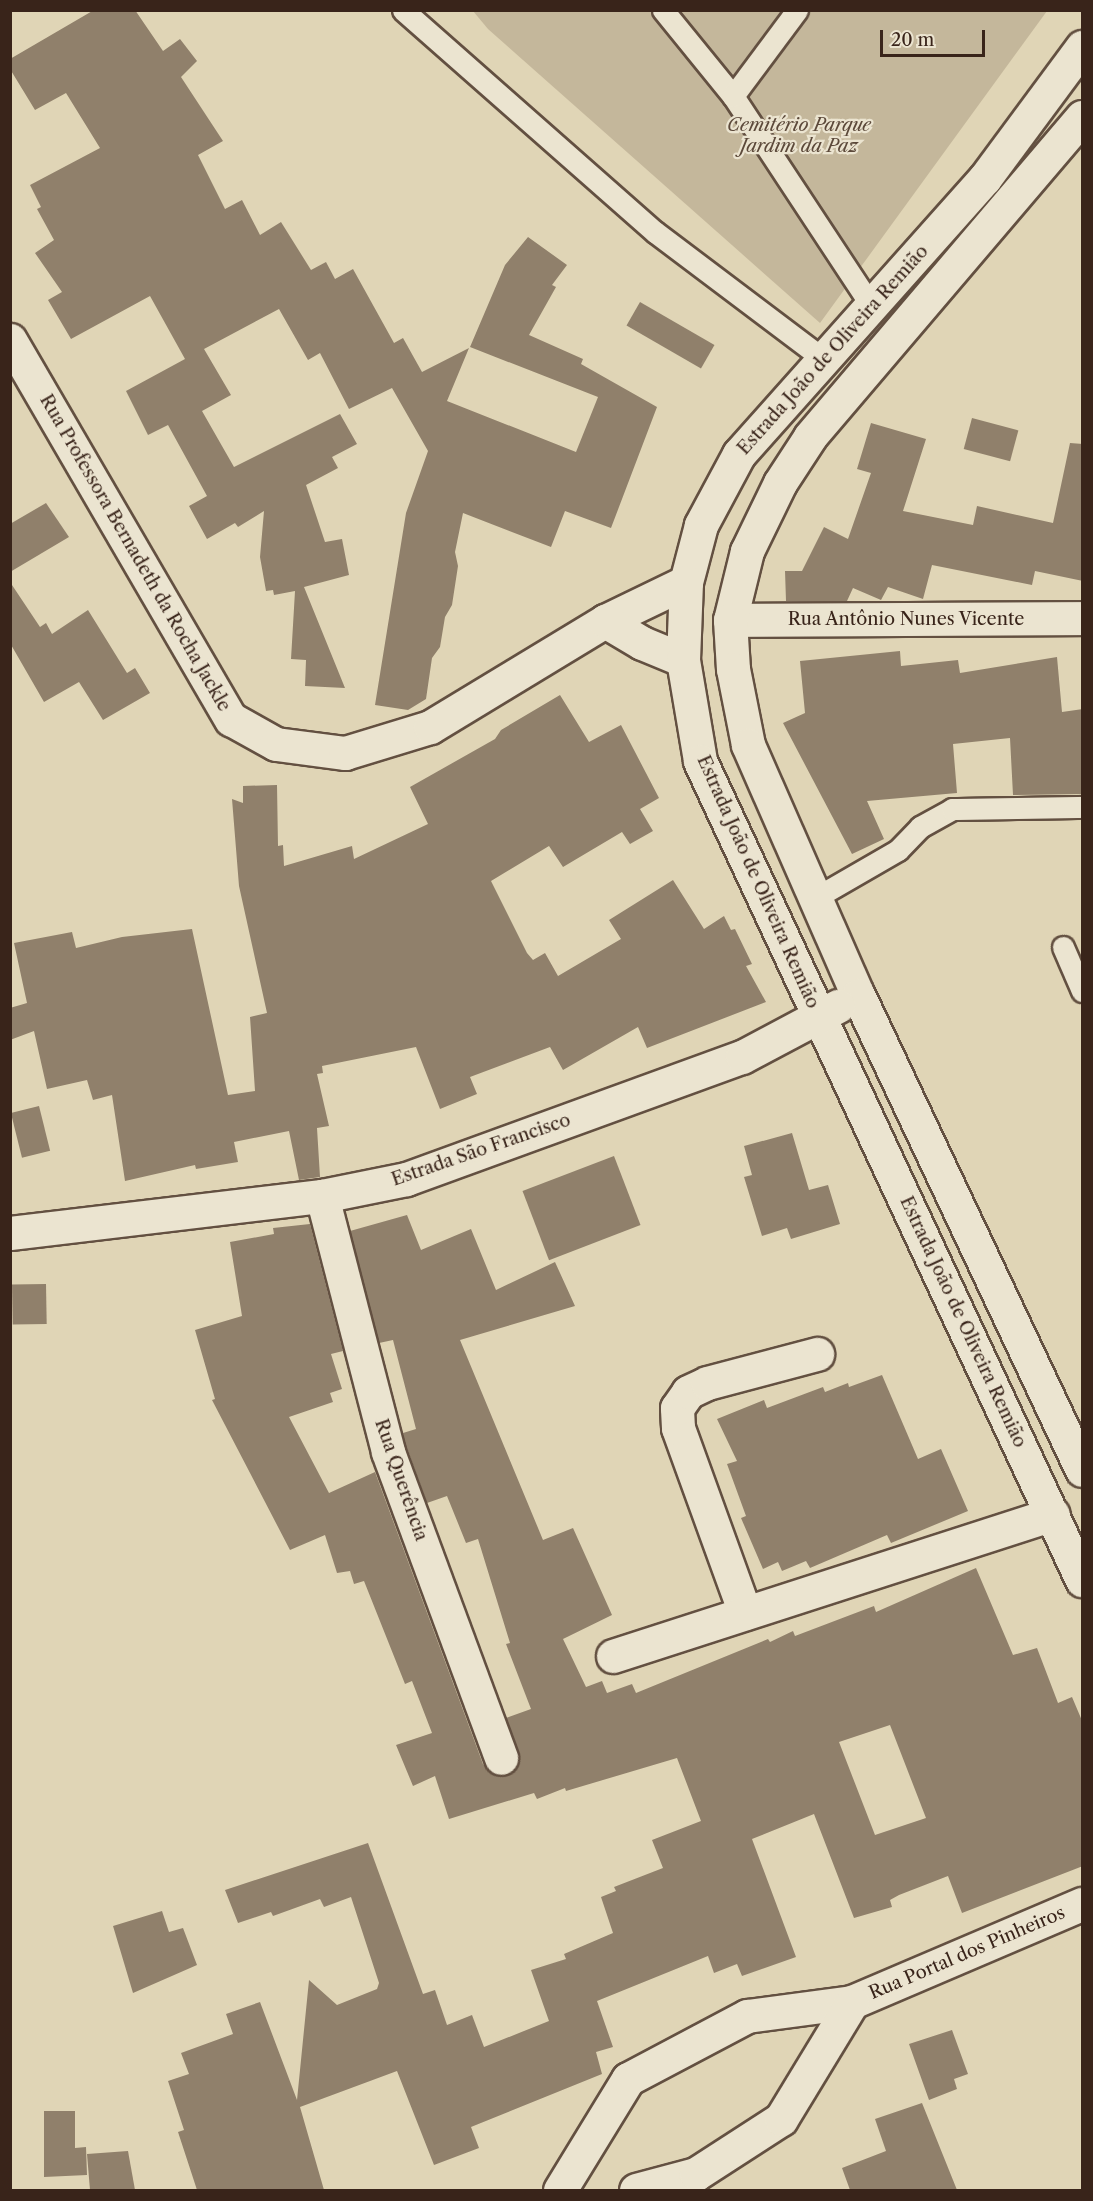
<!DOCTYPE html>
<html>
<head>
<meta charset="utf-8">
<style>
	body { margin:0 }
	#map { position:relative; width:1093px; height:2201px; overflow:hidden; background:#e0d5b6; font-family:"Libre Caslon Text",serif }
	div>[style] { position:absolute }
	.green>* { inset:0; background:#c4b79b }
	.building>* { inset:0; background:#90806b; transform-origin:0 0 }
	.roads { filter:drop-shadow(2px 0 #635041) drop-shadow(-2px 0 #635041) drop-shadow(0 2px #635041) drop-shadow(0 -2px #635041) }
	.lane>* { height:21px; margin:-10.5px; padding:0 10.5px; transform-origin:10.5px; border-radius:10.5px; background:#ebe4d0 }
	.street>* { height:33px; margin:-16.5px; padding:0 16.5px; transform-origin:16.5px; border-radius:16.5px; background:#ebe4d0 }
	.secondary>* { height:33px; margin:-16.5px; padding:0 16.5px; transform-origin:16.5px; border-radius:16.5px; background:#ebe4d0 }
	span { translate:-50% -50%; white-space:nowrap; text-align:center; line-height:1.15; -webkit-text-stroke:4.5px #ebe4d0; paint-order:stroke }
	.park-label { font-size:18px; color:#5c493a; font-style:italic }
	.street-label { font-size:18px; color:#39241a }
	.frame { position:absolute; inset:0; border:12px solid #39241a; pointer-events:none }
	.scale { position:absolute; left:880px; top:30px; width:105px; height:27px; box-sizing:border-box; border:3px solid #39241a; border-top:0; padding-left:8px; font-size:18px; line-height:21px; white-space:nowrap; color:#39241a; -webkit-text-stroke:4px #ebe4d0; paint-order:stroke }
</style>
</head>
<body>
<div id="map">
	<div class="green">
		<i style="clip-path:polygon(473px 11px,1047px 11px,820px 323px,488px 29px)"></i>
	</div>
	<div class="building">
		<i style="clip-path:polygon(94px 10px,135px 10px,163px 51px,180px 39px,197px 61px,181px 77px,223px 141px,198px 155px,225px 209px,242px 200px,260px 235px,281px 222px,311px 270px,326px 262px,335px 279px,353px 269px,394px 343px,403px 338px,422px 372px,469px 348px,447px 401px,576px 452px,598px 397px,470px 347px,505px 265px,528px 237px,567px 265px,552px 285px,556px 287px,529px 335px,583px 359px,581px 364px,657px 407px,611px 528px,565px 511px,551px 547px,463px 513px,455px 552px,458px 566px,452px 605px,445px 617px,440px 647px,432px 658px,426px 699px,408px 710px,375px 705px,406px 513px,428px 451px,392px 388px,349px 409px,320px 353px,308px 360px,279px 309px,204px 349px,231px 395px,202px 411px,234px 467px,340px 414px,357px 444px,332px 457px,338px 468px,306px 485px,325px 542px,342px 539px,349px 575px,304px 587px,345px 688px,305px 686px,306px 660px,291px 659px,295px 591px,274px 595px,273px 590px,266px 591px,260px 557px,264px 511px,238px 527px,235px 523px,207px 539px,189px 506px,207px 496px,168px 425px,148px 435px,126px 391px,185px 359px,150px 296px,71px 339px,48px 300px,62px 292px,35px 253px,54px 240px,37px 209px,41px 207px,30px 185px,100px 148px,66px 93px,35px 110px,10px 69px,10px 59px)"></i>
		<i style="left:640px;top:302px;width:86px;height:27px;rotate:30deg"></i>
		<i style="left:972px;top:418px;width:48px;height:32px;rotate:15deg"></i>
		<i style="clip-path:polygon(871px 423px,926px 439px,903px 511px,973px 525px,977px 506px,1053px 523px,1070px 443px,1083px 444px,1083px 581px,1035px 571px,1032px 585px,932px 565px,923px 599px,888px 587px,881px 600px,853px 588px,847px 601px,786px 601px,785px 571px,802px 571px,824px 527px,848px 539px,871px 473px,857px 469px)"></i>
		<i style="clip-path:polygon(46px 503px,69px 537px,10px 572px,10px 524px)"></i>
		<i style="clip-path:polygon(10px 582px,40px 627px,46px 623px,52px 634px,88px 610px,127px 673px,135px 668px,150px 693px,103px 720px,79px 682px,44px 702px,10px 643px)"></i>
		<i style="clip-path:polygon(900px 651px,901px 666px,958px 660px,960px 673px,1057px 657px,1062px 712px,1083px 709px,1082px 794px,1013px 795px,1010px 738px,953px 744px,957px 793px,867px 801px,884px 839px,852px 854px,783px 723px,805px 713px,800px 661px)"></i>
		<i style="clip-path:polygon(560px 695px,589px 742px,621px 725px,659px 798px,640px 809px,653px 831px,630px 844px,622px 832px,563px 867px,549px 846px,491px 881px,527px 953px,533px 960px,545px 953px,558px 976px,621px 939px,609px 920px,673px 880px,704px 929px,724px 916px,731px 930px,735px 929px,752px 964px,746px 966px,766px 1002px,647px 1048px,638px 1027px,563px 1070px,550px 1047px,470px 1077px,477px 1094px,440px 1109px,416px 1047px,322px 1066px,323px 1073px,317px 1074px,329px 1126px,317px 1128px,320px 1177px,299px 1180px,289px 1131px,234px 1142px,238px 1162px,196px 1169px,195px 1165px,125px 1181px,112px 1095px,93px 1100px,87px 1080px,47px 1089px,34px 1031px,10px 1040px,10px 1008px,27px 1003px,14px 943px,72px 932px,76px 948px,122px 937px,192px 929px,228px 1095px,255px 1091px,250px 1017px,267px 1013px,239px 886px,232px 799px,243px 803px,243px 786px,277px 785px,278px 846px,283px 845px,284px 866px,352px 846px,354px 859px,428px 824px,410px 787px,495px 739px,501px 730px)"></i>
		<i style="left:39px;top:1106px;width:46px;height:29px;rotate:76deg"></i>
		<i style="clip-path:polygon(792px 1133px,809px 1190px,828px 1185px,840px 1224px,791px 1239px,787px 1228px,762px 1236px,744px 1177px,752px 1175px,744px 1146px)"></i>
		<i style="left:614px;top:1156px;width:74px;height:98px;rotate:69deg"></i>
		<i style="clip-path:polygon(evenodd,407px 1215px,421px 1250px,471px 1229px,496px 1290px,555px 1262px,575px 1306px,460px 1340px,543px 1540px,573px 1528px,612px 1615px,563px 1639px,586px 1687px,602px 1681px,607px 1693px,632px 1684px,636px 1693px,768px 1639px,770px 1642px,793px 1631px,795px 1636px,874px 1606px,876px 1612px,976px 1568px,1013px 1655px,1037px 1648px,1058px 1703px,1072px 1697px,1083px 1723px,1083px 1866px,962px 1913px,948px 1876px,899px 1895px,890px 1900px,892px 1907px,854px 1918px,814px 1814px,752px 1839px,796px 1957px,742px 1976px,737px 1964px,714px 1973px,708px 1956px,597px 2001px,613px 2047px,596px 2052px,602px 2074px,471px 2127px,479px 2148px,434px 2165px,397px 2071px,300px 2107px,324px 2190px,197px 2190px,178px 2132px,184px 2130px,168px 2081px,189px 2074px,181px 2053px,233px 2034px,226px 2014px,260px 2002px,297px 2100px,309px 1980px,337px 2005px,377px 1989px,379px 1983px,351px 1897px,324px 1907px,320px 1899px,273px 1916px,271px 1912px,238px 1923px,225px 1890px,368px 1843px,423px 1994px,435px 1990px,447px 2025px,472px 2015px,484px 2047px,549px 2021px,531px 1970px,566px 1959px,564px 1954px,613px 1933px,601px 1897px,616px 1891px,614px 1887px,663px 1868px,652px 1840px,701px 1821px,677px 1758px,566px 1791px,565px 1788px,537px 1799px,534px 1793px,449px 1819px,435px 1776px,413px 1786px,396px 1745px,432px 1733px,412px 1681px,405px 1684px,364px 1581px,354px 1584px,350px 1571px,337px 1573px,325px 1535px,290px 1550px,212px 1400px,215px 1399px,195px 1330px,242px 1316px,230px 1242px,274px 1234px,273px 1228px,310px 1224px,343px 1351px,331px 1354px,342px 1389px,330px 1393px,333px 1402px,289px 1417px,329px 1493px,375px 1472px,483px 1764px,497px 1776px,515px 1770px,519px 1752px,506px 1718px,531px 1709px,506px 1644px,510px 1643px,478px 1539px,466px 1543px,447px 1496px,427px 1503px,404px 1440px,403px 1433px,416px 1429px,393px 1340px,379px 1343px,350px 1231px,407px 1215px,890px 1725px,926px 1818px,875px 1835px,839px 1742px,890px 1725px)"></i>
		<i style="left:46px;top:1284px;width:40px;height:34px;rotate:89deg"></i>
		<i style="clip-path:polygon(882px 1375px,918px 1459px,941px 1449px,968px 1511px,891px 1543px,887px 1535px,810px 1568px,806px 1561px,782px 1571px,778px 1562px,763px 1569px,741px 1518px,746px 1516px,727px 1464px,737px 1461px,717px 1419px,764px 1400px,767px 1408px,823px 1387px,825px 1392px,848px 1383px,849px 1387px)"></i>
		<i style="clip-path:polygon(162px 1911px,169px 1932px,183px 1928px,197px 1965px,133px 1993px,113px 1926px)"></i>
		<i style="clip-path:polygon(952px 2030px,968px 2074px,954px 2079px,957px 2089px,929px 2100px,909px 2044px)"></i>
		<i style="clip-path:polygon(922px 2103px,957px 2190px,850px 2190px,842px 2168px,886px 2151px,875px 2119px)"></i>
		<i style="clip-path:polygon(44px 2111px,75px 2111px,75px 2148px,86px 2147px,87px 2175px,44px 2177px)"></i>
		<i style="clip-path:polygon(128px 2151px,135px 2190px,90px 2190px,87px 2154px)"></i>
	</div>
	<div class="roads">
		<div class="lane">
			<i style="left:403px;top:10px;width:336px;rotate:41.4deg"></i>
			<i style="left:655px;top:232px;width:214px;rotate:37deg"></i>
			<i style="left:663px;top:10px;width:111px;rotate:50.9deg"></i>
			<i style="left:733px;top:96px;width:253px;rotate:56.6deg"></i>
			<i style="left:733px;top:96px;width:107px;rotate:-53.3deg"></i>
			<i style="left:815px;top:898px;width:96px;rotate:-30deg"></i>
			<i style="left:898px;top:850px;width:32px;rotate:-46deg"></i>
			<i style="left:920px;top:827px;width:37px;rotate:-29deg"></i>
			<i style="left:952px;top:809px;width:130px;rotate:-0.9deg"></i>
			<i style="left:1063px;top:947px;width:48px;rotate:66.6deg"></i>
		</div>
		<div class="street">
			<i style="left:10px;top:340px;width:439px;rotate:59.8deg"></i>
			<i style="left:231px;top:719px;width:51px;rotate:29.1deg"></i>
			<i style="left:276px;top:744px;width:70px;rotate:7.4deg"></i>
			<i style="left:345px;top:753px;width:89px;rotate:-17deg"></i>
			<i style="left:430px;top:727px;width:205px;rotate:-31.2deg"></i>
			<i style="left:605px;top:621px;width:90px;rotate:-25.7deg"></i>
			<i style="left:730px;top:620px;width:352px;rotate:-0.3deg"></i>
			<i style="left:605px;top:621px;width:43px;rotate:30.7deg"></i>
			<i style="left:642px;top:643px;width:44px;rotate:22.5deg"></i>
			<i style="left:322px;top:1196px;width:264px;rotate:75.5deg"></i>
			<i style="left:388px;top:1452px;width:326px;rotate:69.7deg"></i>
			<i style="left:745px;top:1613px;width:197px;rotate:-109.9deg"></i>
			<i style="left:678px;top:1428px;width:20px;rotate:-93deg"></i>
			<i style="left:677px;top:1408px;width:19px;rotate:-55deg"></i>
			<i style="left:688px;top:1392px;width:21px;rotate:-25deg"></i>
			<i style="left:707px;top:1383px;width:114px;rotate:-14.8deg"></i>
			<i style="left:613px;top:1656px;width:462px;rotate:-17.9deg"></i>
			<i style="left:560px;top:2190px;width:130px;rotate:-58.5deg"></i>
			<i style="left:628px;top:2079px;width:135px;rotate:-27.9deg"></i>
			<i style="left:747px;top:2016px;width:106px;rotate:-7.6deg"></i>
			<i style="left:852px;top:2002px;width:250px;rotate:-23.1deg"></i>
			<i style="left:636px;top:2190px;width:62px;rotate:-14.9deg"></i>
			<i style="left:696px;top:2174px;width:101px;rotate:-32.9deg"></i>
			<i style="left:781px;top:2119px;width:137px;rotate:-58.7deg"></i>
		</div>
		<div class="secondary">
			<i style="left:1082px;top:47px;width:163px;rotate:126.5deg"></i>
			<i style="left:985px;top:178px;width:370px;rotate:131.7deg"></i>
			<i style="left:739px;top:454px;width:81px;rotate:118.2deg"></i>
			<i style="left:701px;top:525px;width:59px;rotate:104.7deg"></i>
			<i style="left:686px;top:582px;width:78px;rotate:92.2deg"></i>
			<i style="left:683px;top:660px;width:102px;rotate:80.4deg"></i>
			<i style="left:700px;top:761px;width:904px;rotate:64.99deg"></i>
			<i style="left:1082px;top:117px;width:420px;rotate:130.4deg"></i>
			<i style="left:810px;top:437px;width:55px;rotate:123.1deg"></i>
			<i style="left:780px;top:483px;width:76px;rotate:115.9deg"></i>
			<i style="left:747px;top:551px;width:71px;rotate:103.8deg"></i>
			<i style="left:730px;top:620px;width:49px;rotate:86.5deg"></i>
			<i style="left:733px;top:669px;width:77px;rotate:78.8deg"></i>
			<i style="left:748px;top:745px;width:273px;rotate:66.3deg"></i>
			<i style="left:858px;top:995px;width:525px;rotate:64.75deg"></i>
			<i style="left:10px;top:1233px;width:314px;rotate:-6.8deg"></i>
			<i style="left:322px;top:1196px;width:86px;rotate:-11.4deg"></i>
			<i style="left:406px;top:1179px;width:357px;rotate:-20deg"></i>
			<i style="left:742px;top:1057px;width:109px;rotate:-28deg"></i>
		</div>
	</div>
	<div class="park-label">
		<span style="left:799px;top:136px">Cemitério Parque<br>Jardim da Paz</span>
	</div>
	<div class="street-label">
		<span style="left:833px;top:350px;rotate:-48deg">Estrada João de Oliveira Remião</span>
		<span style="left:135px;top:553px;rotate:60deg">Rua Professora Bernadeth da Rocha Jackle</span>
		<span style="left:906px;top:619px">Rua Antônio Nunes Vicente</span>
		<span style="left:758px;top:882px;rotate:66deg">Estrada João de Oliveira Remião</span>
		<span style="left:481px;top:1150px;rotate:-19deg">Estrada São Francisco</span>
		<span style="left:963px;top:1322px;rotate:65deg">Estrada João de Oliveira Remião</span>
		<span style="left:401px;top:1480px;rotate:71deg">Rua Querência</span>
		<span style="left:967px;top:1953px;rotate:-23deg">Rua Portal dos Pinheiros</span>
	</div>
	<div class="frame"></div>
	<div class="scale">20 m</div>
</div>
</body>
</html>
